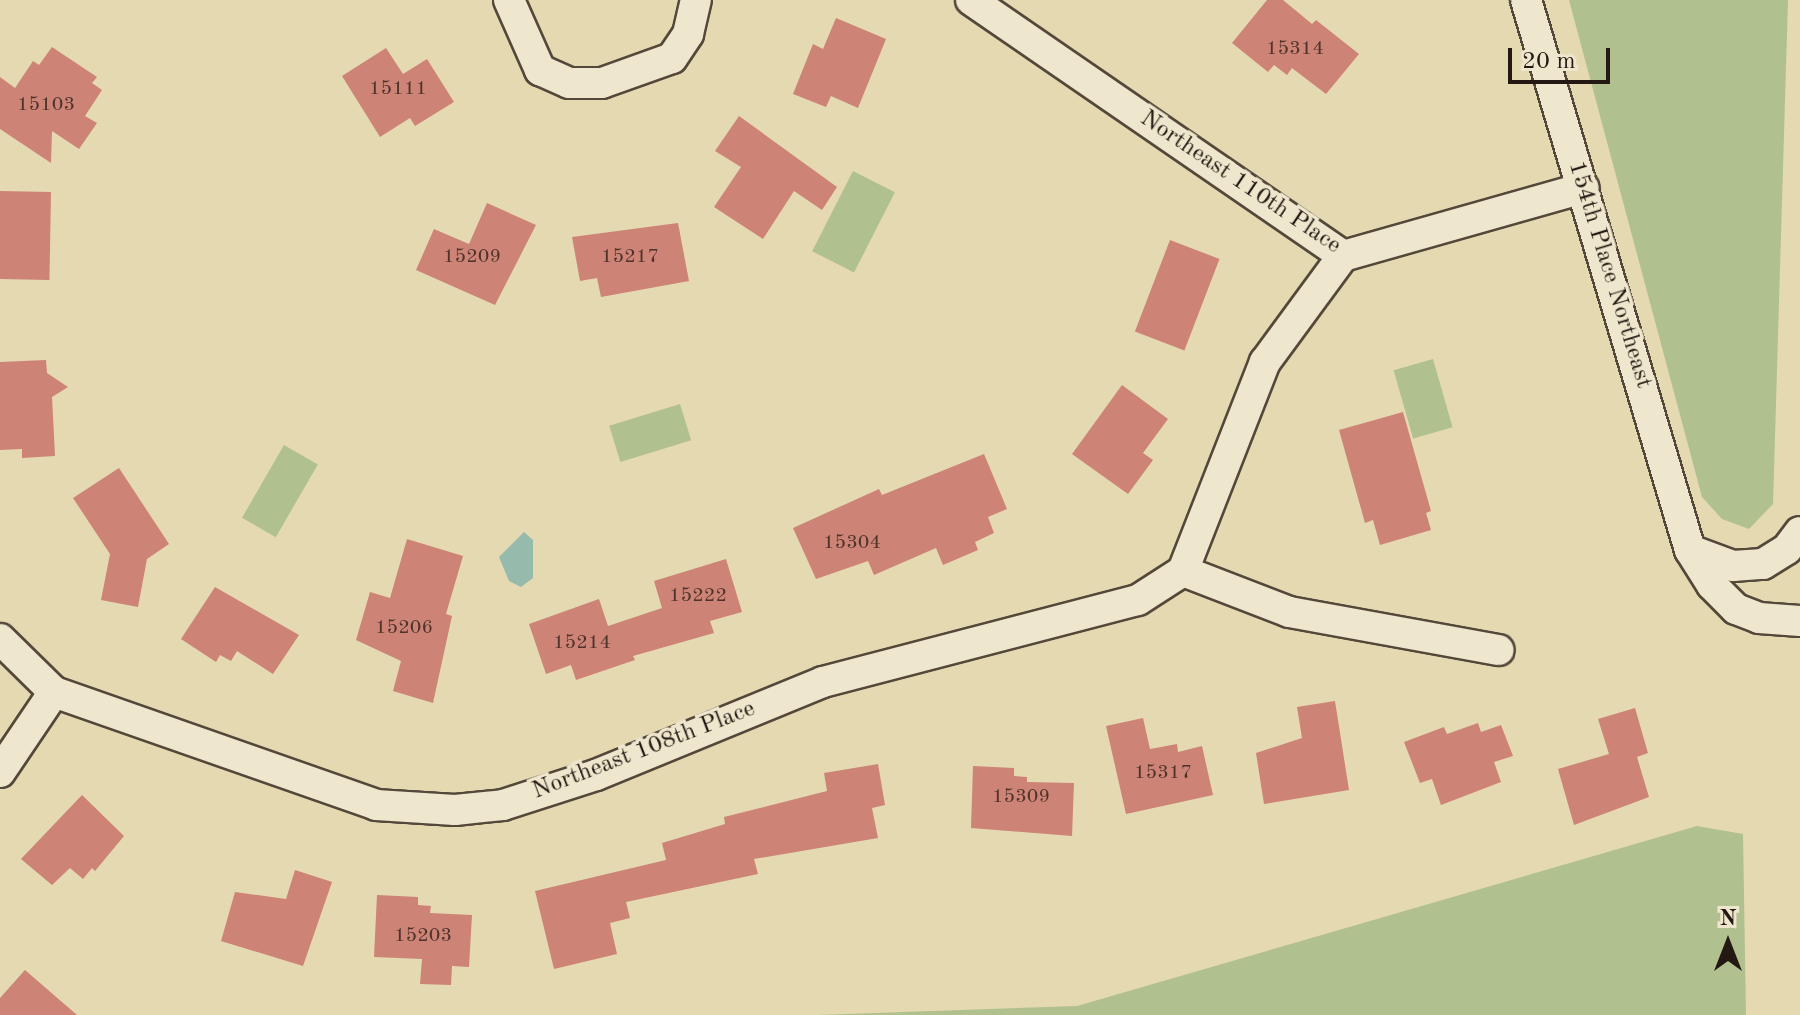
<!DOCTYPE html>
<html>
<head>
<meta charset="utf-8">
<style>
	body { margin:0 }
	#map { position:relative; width:1800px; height:1015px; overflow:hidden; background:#e5d9b2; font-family:"Old Standard TT",serif }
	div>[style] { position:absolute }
	.green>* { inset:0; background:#b1c08f; transform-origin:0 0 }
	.water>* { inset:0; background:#96baab }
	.building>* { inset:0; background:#cd8375; transform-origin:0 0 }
	.roads { filter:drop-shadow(2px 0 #54483a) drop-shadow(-2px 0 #54483a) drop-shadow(0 2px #54483a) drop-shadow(0 -2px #54483a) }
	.street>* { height:30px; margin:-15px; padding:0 15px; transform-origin:15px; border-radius:15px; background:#eee6cd }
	span { translate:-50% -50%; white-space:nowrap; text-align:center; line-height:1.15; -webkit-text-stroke:7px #eee6cd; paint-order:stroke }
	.number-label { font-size:20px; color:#4e332b }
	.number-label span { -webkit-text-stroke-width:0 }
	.street-label { font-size:24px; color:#231812 }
	.north { position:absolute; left:1688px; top:903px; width:80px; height:80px; -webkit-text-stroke:6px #eee6cd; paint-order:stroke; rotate:0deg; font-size:22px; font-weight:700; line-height:32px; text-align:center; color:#231812 }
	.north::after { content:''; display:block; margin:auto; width:28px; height:36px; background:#231812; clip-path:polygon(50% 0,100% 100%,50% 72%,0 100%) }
	.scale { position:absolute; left:1508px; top:48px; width:102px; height:36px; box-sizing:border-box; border:4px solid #231812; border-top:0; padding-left:10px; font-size:24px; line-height:28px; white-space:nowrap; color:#231812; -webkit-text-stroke:6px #eee6cd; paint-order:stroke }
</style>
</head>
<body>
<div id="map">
	<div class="green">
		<i style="clip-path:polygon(1569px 0,1788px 0,1773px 504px,1749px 529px,1722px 519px,1702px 497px)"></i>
		<i style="left:853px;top:171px;width:47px;height:90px;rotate:27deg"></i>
		<i style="left:1433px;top:359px;width:71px;height:41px;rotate:74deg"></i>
		<i style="left:680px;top:404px;width:38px;height:74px;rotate:73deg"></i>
		<i style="left:284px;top:445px;width:39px;height:84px;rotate:30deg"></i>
		<i style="clip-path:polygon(1697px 826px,1743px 834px,1746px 1015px,818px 1015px,1077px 1006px)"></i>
	</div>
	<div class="water">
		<i style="clip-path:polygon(524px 532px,533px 540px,533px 578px,521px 587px,509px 581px,499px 557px)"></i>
	</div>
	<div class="building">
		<i style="clip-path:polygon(1267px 0,1283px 0,1312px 24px,1316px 20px,1359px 54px,1326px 94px,1292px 68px,1287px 75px,1274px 65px,1268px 72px,1232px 43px)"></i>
		<i style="clip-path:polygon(836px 18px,886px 39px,858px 108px,831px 96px,826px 107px,793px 94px,813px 44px,823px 49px)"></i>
		<i style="clip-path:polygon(52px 47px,97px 77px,92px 83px,102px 90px,85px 116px,97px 123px,79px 149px,52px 131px,51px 163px,0 129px,0 77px,15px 88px,33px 61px,39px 65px)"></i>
		<i style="clip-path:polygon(386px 48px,403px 74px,427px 59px,454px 102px,415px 126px,410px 118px,380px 137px,342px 76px)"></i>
		<i style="clip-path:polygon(739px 116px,837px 187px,822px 210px,794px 191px,763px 239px,714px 207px,741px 167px,715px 151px)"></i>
		<i style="left:0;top:191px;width:51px;height:88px;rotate:1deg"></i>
		<i style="clip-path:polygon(487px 203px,536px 225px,495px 305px,416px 270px,434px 229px,469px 244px)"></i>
		<i style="clip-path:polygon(678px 223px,689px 281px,601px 297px,597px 278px,580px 281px,572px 237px)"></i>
		<i style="left:1170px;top:240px;width:53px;height:98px;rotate:21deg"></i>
		<i style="clip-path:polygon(46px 360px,47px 373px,68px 387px,52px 397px,55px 456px,22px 458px,22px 449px,0 450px,0 362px)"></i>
		<i style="clip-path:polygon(1122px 385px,1168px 419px,1143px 453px,1153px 460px,1128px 494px,1072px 454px)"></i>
		<i style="clip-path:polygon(1403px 412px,1431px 511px,1426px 513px,1431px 530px,1380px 545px,1373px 520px,1365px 523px,1339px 430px)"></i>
		<i style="clip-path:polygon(984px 454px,1007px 509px,988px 517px,994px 533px,975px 542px,978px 550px,943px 565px,936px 548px,874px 575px,868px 561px,816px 579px,793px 528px,879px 489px,882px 495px)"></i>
		<i style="clip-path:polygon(119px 468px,169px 544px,147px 559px,138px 607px,101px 600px,110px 554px,73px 498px)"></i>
		<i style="clip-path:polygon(407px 539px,463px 556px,446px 614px,452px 616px,433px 703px,393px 691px,401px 661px,356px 640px,370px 592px,390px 598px)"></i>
		<i style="clip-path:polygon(726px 559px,742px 612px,710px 621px,714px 633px,633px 656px,635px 660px,576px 680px,571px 665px,546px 674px,529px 624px,599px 599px,608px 626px,662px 608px,654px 581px)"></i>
		<i style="clip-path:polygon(215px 587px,299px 635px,273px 674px,237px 651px,231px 661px,220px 655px,216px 662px,181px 639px)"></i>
		<i style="clip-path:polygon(1335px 701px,1349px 790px,1264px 804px,1256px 753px,1302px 738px,1297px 707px)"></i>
		<i style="clip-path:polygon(1635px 708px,1648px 753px,1637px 757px,1649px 797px,1574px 825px,1558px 769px,1609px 754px,1598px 719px)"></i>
		<i style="clip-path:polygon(1143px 718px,1150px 749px,1177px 744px,1178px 752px,1202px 746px,1213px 795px,1126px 814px,1106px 726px)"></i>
		<i style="clip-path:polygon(1478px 723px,1481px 732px,1501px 725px,1513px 756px,1494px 762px,1501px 782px,1441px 805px,1432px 779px,1420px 783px,1404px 742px,1444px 727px,1447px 734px)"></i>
		<i style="clip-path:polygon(878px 764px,885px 805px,872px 808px,878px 838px,754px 859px,758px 874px,626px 902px,630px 918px,610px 923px,617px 954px,554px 969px,535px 891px,666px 860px,662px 843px,725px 824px,724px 817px,827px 791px,824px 773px)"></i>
		<i style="clip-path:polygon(973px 766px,1014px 768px,1014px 776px,1027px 777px,1027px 782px,1074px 783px,1072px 836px,971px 828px)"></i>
		<i style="clip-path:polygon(82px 795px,124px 836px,95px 871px,92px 868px,83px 879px,70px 868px,52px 885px,21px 859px)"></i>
		<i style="clip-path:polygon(295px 870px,332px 882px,303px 966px,221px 941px,235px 892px,286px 899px)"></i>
		<i style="clip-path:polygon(377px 895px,418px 897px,418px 905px,431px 906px,430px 913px,472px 915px,469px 967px,452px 966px,451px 985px,420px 984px,422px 959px,374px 957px)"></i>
		<i style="clip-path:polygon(25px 970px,77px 1015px,0 1015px,0 998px)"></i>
	</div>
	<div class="roads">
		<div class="street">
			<i style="left:509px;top:0;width:77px;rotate:66.1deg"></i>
			<i style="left:540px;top:70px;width:32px;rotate:24deg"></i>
			<i style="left:569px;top:83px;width:33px"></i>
			<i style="left:602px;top:83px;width:74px;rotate:-19.7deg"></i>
			<i style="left:672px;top:58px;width:29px;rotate:-56deg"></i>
			<i style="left:688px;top:34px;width:35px;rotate:-77deg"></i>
			<i style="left:971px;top:0;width:452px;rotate:34.5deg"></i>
			<i style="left:1343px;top:256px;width:250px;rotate:-15.8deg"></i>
			<i style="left:1526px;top:0;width:574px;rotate:73.4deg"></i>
			<i style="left:1690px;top:550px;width:41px;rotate:57.8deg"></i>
			<i style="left:1712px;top:585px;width:34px;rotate:45deg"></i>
			<i style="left:1736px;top:609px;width:25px;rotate:21deg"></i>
			<i style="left:1759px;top:618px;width:41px;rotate:4.2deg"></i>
			<i style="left:1690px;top:550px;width:46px;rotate:20.4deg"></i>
			<i style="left:1733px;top:566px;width:30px;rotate:-4deg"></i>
			<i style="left:1763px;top:564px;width:28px;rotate:-32deg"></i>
			<i style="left:1787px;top:549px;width:21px;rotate:-53deg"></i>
			<i style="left:1183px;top:571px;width:225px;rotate:-68.6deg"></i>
			<i style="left:1265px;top:362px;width:132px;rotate:-53.7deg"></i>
			<i style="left:1183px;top:571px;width:114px;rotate:21.1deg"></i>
			<i style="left:1289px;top:612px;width:213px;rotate:10.3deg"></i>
			<i style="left:0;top:639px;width:76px;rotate:44.5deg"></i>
			<i style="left:54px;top:692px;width:341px;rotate:19.3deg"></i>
			<i style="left:376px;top:805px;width:79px;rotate:3.6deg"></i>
			<i style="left:455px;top:810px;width:48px;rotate:-5.9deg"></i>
			<i style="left:503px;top:805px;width:98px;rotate:-17.9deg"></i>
			<i style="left:596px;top:775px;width:245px;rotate:-22.3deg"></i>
			<i style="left:823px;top:682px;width:325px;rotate:-14.6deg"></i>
			<i style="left:1138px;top:600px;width:54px;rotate:-32.8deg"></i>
			<i style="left:0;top:772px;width:97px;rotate:-56deg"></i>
		</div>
	</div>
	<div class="number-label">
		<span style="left:1295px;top:49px">15314</span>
		<span style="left:398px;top:89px">15111</span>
		<span style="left:46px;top:105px">15103</span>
		<span style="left:472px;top:257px">15209</span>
		<span style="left:630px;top:257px">15217</span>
		<span style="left:852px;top:543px">15304</span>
		<span style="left:698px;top:596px">15222</span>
		<span style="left:404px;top:628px">15206</span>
		<span style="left:582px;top:643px">15214</span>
		<span style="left:1163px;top:773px">15317</span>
		<span style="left:1021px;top:797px">15309</span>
		<span style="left:423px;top:936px">15203</span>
	</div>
	<div class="street-label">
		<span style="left:1240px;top:183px;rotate:34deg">Northeast 110th Place</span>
		<span style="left:1609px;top:275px;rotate:73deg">154th Place Northeast</span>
		<span style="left:644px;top:751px;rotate:-21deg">Northeast 108th Place</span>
	</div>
	<div class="north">N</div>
	<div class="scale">20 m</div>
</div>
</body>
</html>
